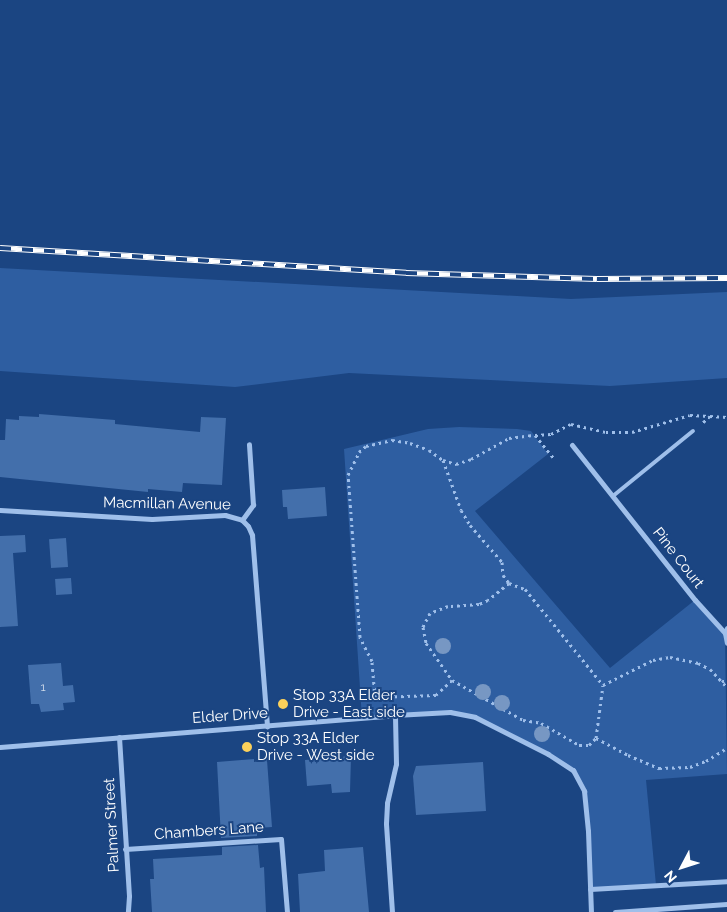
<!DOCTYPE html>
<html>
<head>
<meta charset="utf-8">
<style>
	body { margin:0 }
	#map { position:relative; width:727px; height:912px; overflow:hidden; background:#1b4582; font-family:Raleway,sans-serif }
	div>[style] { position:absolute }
	.green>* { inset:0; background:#2e5ea1 }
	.building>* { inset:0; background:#436fab; transform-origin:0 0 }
	.path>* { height:3px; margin-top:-1.5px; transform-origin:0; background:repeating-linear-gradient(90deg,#9fbfea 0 2.5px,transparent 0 6.5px) }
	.lane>* { height:4px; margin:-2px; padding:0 2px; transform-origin:2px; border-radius:2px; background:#9fbfea }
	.street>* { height:5px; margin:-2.5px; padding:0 2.5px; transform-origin:2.5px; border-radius:2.5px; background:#9fbfea }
	.rail>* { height:5.5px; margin-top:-2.75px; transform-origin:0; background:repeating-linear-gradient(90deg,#1b4582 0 11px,#fff 0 22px); box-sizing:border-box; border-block:1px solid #fff }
	.trees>* { width:16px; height:16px; margin:-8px; border-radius:50%; background:#7797c3 }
	.dots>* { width:14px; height:14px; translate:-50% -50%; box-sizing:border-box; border:2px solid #1b4582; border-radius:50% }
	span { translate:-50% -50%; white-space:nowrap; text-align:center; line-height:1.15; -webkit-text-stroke:4px #1b4582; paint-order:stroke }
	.number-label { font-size:12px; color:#d0dbea }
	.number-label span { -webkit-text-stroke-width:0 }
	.street-label { font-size:15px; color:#fff }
	.poi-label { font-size:15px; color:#fff }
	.left { translate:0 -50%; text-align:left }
	.north { position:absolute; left:657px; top:842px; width:50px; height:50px; -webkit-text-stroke:4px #1b4582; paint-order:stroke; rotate:230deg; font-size:14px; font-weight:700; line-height:20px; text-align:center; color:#fff }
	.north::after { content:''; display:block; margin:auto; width:18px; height:22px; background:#fff; clip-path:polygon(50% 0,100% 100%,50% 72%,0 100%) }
</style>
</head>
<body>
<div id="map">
	<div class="green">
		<i style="clip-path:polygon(0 268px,571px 299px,727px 292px,727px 378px,610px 386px,349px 373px,235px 387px,0 371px)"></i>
		<i style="clip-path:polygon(459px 427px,517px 429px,531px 431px,548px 454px,475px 511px,610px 668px,695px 600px,725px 633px,727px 774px,646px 780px,656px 885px,590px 889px,584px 791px,573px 770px,475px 717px,450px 712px,362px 718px,344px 449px,428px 429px)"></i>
	</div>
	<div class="building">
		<i style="clip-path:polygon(39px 414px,115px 420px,115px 424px,200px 432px,201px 417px,226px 418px,222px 485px,183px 483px,182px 492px,148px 489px,148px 492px,0 477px,0 440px,5px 440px,6px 419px,19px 420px,19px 416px,39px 417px)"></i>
		<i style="clip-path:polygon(325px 487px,327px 516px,288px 519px,287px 507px,283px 507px,282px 490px)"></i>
		<i style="clip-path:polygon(25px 535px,26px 552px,13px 553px,18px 626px,0 627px,0 536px)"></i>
		<i style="left:66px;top:538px;width:29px;height:17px;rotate:86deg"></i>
		<i style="left:71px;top:578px;width:16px;height:16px;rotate:86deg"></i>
		<i style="clip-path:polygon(61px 663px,63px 686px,73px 685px,75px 702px,63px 703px,64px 710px,41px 712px,39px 704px,31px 704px,28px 665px)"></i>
		<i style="clip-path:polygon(351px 756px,350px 792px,332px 793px,331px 784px,307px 786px,305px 760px)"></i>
		<i style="clip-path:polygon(254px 759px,254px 762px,267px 760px,272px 827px,257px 828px,257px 836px,221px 838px,217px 762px)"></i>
		<i style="clip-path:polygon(483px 762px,486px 811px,416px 815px,413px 776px,416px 766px)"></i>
		<i style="clip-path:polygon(258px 845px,260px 868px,264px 867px,266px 912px,152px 912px,150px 879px,154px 879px,153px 859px,222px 855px,222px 847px)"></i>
		<i style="clip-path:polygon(363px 847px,369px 912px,300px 912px,298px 874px,325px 871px,324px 850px)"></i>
	</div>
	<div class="path">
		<i style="left:710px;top:416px;width:17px;rotate:3deg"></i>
		<i style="left:535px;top:435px;width:16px;rotate:-4deg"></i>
		<i style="left:551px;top:434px;width:22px;rotate:-27deg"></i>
		<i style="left:571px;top:424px;width:36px;rotate:13deg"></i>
		<i style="left:606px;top:432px;width:26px"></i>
		<i style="left:632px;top:432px;width:60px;rotate:-16.3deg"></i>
		<i style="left:690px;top:415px;width:20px;rotate:3deg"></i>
		<i style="left:710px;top:416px;width:12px;rotate:138deg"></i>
		<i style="left:443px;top:460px;width:14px;rotate:17deg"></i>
		<i style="left:456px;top:464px;width:16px;rotate:-18deg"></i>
		<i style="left:471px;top:459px;width:43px;rotate:-28.9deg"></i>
		<i style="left:509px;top:438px;width:26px;rotate:-7deg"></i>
		<i style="left:535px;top:435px;width:32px;rotate:51deg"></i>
		<i style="left:509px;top:583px;width:27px;rotate:141deg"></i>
		<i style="left:488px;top:600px;width:10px;rotate:156deg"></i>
		<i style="left:479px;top:604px;width:31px;rotate:176deg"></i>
		<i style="left:448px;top:606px;width:19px;rotate:159deg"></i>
		<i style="left:430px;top:613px;width:16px;rotate:117deg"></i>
		<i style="left:423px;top:627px;width:16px;rotate:79deg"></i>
		<i style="left:426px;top:643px;width:45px;rotate:54.9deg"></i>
		<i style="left:452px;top:680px;width:81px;rotate:29.4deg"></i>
		<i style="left:523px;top:720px;width:18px;rotate:9deg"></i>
		<i style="left:541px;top:723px;width:44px;rotate:30.1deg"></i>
		<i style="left:579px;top:745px;width:10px"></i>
		<i style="left:589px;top:745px;width:10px;rotate:-45deg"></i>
		<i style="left:596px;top:738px;width:53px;rotate:-82.5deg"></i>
		<i style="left:452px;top:680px;width:22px;rotate:137deg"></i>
		<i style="left:436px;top:695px;width:61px;rotate:178.1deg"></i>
		<i style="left:375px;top:697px;width:36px;rotate:-95deg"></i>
		<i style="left:372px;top:661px;width:27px;rotate:-117deg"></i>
		<i style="left:360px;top:637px;width:162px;rotate:-94.2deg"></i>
		<i style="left:348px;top:475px;width:25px;rotate:-64deg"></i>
		<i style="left:359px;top:452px;width:9px;rotate:-41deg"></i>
		<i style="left:366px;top:446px;width:27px;rotate:-13deg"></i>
		<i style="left:392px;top:440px;width:18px;rotate:9deg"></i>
		<i style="left:410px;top:443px;width:20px;rotate:20deg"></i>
		<i style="left:429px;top:450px;width:17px;rotate:36deg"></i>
		<i style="left:443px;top:460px;width:53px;rotate:70.2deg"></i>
		<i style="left:461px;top:510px;width:17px;rotate:59deg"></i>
		<i style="left:470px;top:525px;width:49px;rotate:49.1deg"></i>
		<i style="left:502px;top:562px;width:13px;rotate:86deg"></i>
		<i style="left:503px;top:575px;width:10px;rotate:53deg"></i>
		<i style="left:509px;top:583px;width:17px;rotate:21deg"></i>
		<i style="left:525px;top:589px;width:124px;rotate:50.9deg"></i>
		<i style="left:603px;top:685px;width:56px;rotate:-26.6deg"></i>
		<i style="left:653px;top:660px;width:17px;rotate:-10deg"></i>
		<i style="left:670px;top:657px;width:29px;rotate:12deg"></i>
		<i style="left:698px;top:663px;width:13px;rotate:27deg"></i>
		<i style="left:710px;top:669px;width:25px;rotate:47deg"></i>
		<i style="left:722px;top:682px;width:6px;rotate:-39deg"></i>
		<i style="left:596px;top:738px;width:36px;rotate:28deg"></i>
		<i style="left:628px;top:755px;width:34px;rotate:23deg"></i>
		<i style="left:659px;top:768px;width:31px;rotate:-2deg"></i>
		<i style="left:690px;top:767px;width:17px;rotate:-21deg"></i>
		<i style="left:706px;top:761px;width:25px;rotate:-32deg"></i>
	</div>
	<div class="lane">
		<i style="left:613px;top:496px;width:103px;rotate:-39.1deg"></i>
	</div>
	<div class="street">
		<i style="left:572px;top:445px;width:198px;rotate:51.6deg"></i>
		<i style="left:695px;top:600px;width:45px;rotate:47.7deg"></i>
		<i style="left:0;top:510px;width:152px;rotate:3.4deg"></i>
		<i style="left:152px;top:519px;width:73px;rotate:-3.1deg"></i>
		<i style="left:225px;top:515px;width:18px;rotate:16deg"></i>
		<i style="left:242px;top:520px;width:8px;rotate:45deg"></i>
		<i style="left:248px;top:526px;width:10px;rotate:66deg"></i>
		<i style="left:252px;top:535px;width:192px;rotate:85.5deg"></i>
		<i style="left:242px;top:520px;width:19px;rotate:-54deg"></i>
		<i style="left:253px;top:505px;width:61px;rotate:-93.8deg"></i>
		<i style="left:727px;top:628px;width:5px;rotate:112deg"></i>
		<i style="left:725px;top:633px;width:10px;rotate:79deg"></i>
		<i style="left:119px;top:737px;width:159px;rotate:86.4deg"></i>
		<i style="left:129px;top:896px;width:16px;rotate:94deg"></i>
		<i style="left:0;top:747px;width:396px;rotate:-4.6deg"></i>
		<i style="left:395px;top:715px;width:55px;rotate:-3.1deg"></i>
		<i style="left:450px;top:712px;width:25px;rotate:11deg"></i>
		<i style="left:475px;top:717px;width:82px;rotate:26.9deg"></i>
		<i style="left:548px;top:754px;width:30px;rotate:33deg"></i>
		<i style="left:573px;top:770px;width:24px;rotate:62deg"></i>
		<i style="left:584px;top:791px;width:40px;rotate:84.3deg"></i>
		<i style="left:588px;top:831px;width:81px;rotate:87.9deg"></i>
		<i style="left:125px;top:849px;width:156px;rotate:-3.7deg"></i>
		<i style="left:281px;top:839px;width:73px;rotate:85.3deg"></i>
		<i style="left:590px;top:889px;width:137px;rotate:-3.3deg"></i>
		<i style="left:392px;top:912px;width:89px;rotate:-93.9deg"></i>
		<i style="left:386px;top:823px;width:20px;rotate:-87deg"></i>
		<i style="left:387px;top:803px;width:40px;rotate:-77deg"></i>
		<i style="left:396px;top:764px;width:49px;rotate:-91.2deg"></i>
		<i style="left:615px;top:912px;width:112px;rotate:-4.1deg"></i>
	</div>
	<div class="rail">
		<i style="left:0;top:248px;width:407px;rotate:3.5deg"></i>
		<i style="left:406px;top:273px;width:191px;rotate:1.8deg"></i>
		<i style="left:597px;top:279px;width:130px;rotate:-0.4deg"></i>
	</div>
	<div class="trees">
		<i style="left:443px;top:646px"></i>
		<i style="left:483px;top:692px"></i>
		<i style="left:502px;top:703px"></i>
		<i style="left:542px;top:734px"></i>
	</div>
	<div class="dots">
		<i style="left:283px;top:704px;background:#fcd15b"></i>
		<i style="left:247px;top:747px;background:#fcd15b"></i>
	</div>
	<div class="number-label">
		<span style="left:43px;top:688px">1</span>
	</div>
	<div class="street-label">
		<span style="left:167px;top:504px;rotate:1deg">Macmillan Avenue</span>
		<span style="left:678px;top:558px;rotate:52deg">Pine Court</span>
		<span style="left:230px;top:716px;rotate:-4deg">Elder Drive</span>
		<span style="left:112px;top:825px;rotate:-93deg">Palmer Street</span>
		<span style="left:209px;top:831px;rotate:-4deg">Chambers Lane</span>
	</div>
	<div class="poi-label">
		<span class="left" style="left:293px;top:704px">Stop 33A Elder<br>Drive - East side</span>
		<span class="left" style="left:257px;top:747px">Stop 33A Elder<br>Drive - West side</span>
	</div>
	<div class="north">N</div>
</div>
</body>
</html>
